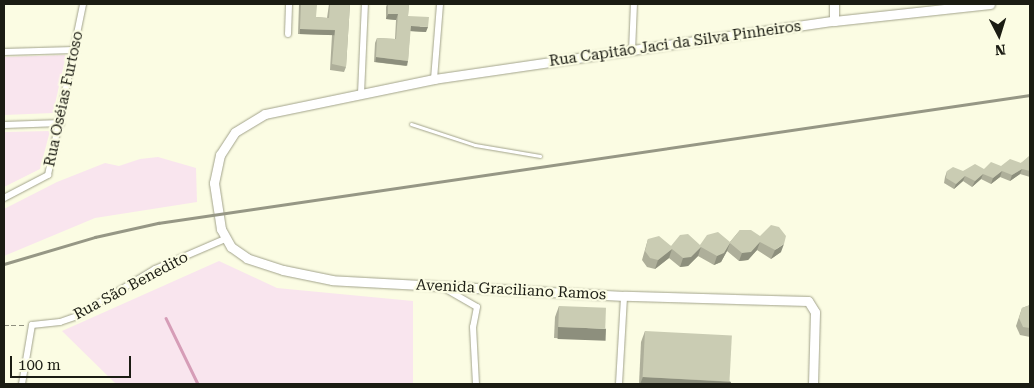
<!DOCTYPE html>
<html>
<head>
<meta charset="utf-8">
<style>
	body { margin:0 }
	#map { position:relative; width:1034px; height:388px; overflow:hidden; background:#fbfce3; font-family:"Roboto Serif",serif }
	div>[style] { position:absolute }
	.green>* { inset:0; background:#f9e5ee }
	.stream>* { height:2.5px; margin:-1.25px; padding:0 1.25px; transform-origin:1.25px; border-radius:1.25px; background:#d69db7 }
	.path>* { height:1px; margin-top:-0.5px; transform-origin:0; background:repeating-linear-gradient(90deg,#8e8f7e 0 5px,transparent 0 7.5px) }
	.roads { filter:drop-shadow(0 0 1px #a2a38b) drop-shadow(0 0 1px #a2a38b) }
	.lane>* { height:3px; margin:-1.5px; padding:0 1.5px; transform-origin:1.5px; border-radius:1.5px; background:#fff }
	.street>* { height:6px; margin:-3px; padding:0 3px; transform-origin:3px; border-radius:3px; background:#fff }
	.secondary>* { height:9px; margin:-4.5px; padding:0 4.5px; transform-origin:4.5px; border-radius:4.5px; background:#fff }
	.rail>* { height:2.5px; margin:-1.25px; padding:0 1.25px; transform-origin:1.25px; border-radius:1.25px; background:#969785 }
	.wall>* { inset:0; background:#aeaf9a }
	.shaded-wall>* { inset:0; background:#8d8f7d; transform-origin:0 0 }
	.building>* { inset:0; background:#caccb3; transform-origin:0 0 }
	span { translate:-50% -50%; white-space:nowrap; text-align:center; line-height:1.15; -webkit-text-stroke:4.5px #fbfce3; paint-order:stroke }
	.street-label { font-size:15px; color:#1b1c13 }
	.frame { position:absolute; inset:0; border:5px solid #1b1c13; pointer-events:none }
	.north { position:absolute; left:974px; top:10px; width:50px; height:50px; -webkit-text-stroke:4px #fbfce3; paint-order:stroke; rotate:175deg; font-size:14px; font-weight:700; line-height:20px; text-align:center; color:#1b1c13 }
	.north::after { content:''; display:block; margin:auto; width:18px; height:22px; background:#1b1c13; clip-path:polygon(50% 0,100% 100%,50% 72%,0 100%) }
	.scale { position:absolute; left:10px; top:356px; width:121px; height:22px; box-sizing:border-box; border:2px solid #1b1c13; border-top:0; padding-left:6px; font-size:15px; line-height:18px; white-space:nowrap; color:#1b1c13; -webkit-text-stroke:4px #fbfce3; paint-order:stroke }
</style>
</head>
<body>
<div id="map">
	<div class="green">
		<i style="clip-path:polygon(66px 55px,53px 113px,4px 115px,4px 57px)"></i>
		<i style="clip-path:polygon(50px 131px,40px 169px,4px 187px,4px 132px)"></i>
		<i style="clip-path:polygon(158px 157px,196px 168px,197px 202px,95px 218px,4px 256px,4px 209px,57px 182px,105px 163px,119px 166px,140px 159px)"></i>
		<i style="clip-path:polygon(219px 261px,277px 288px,413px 301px,413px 384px,116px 384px,62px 331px)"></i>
	</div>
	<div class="stream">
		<i style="left:166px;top:318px;width:73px;rotate:64.1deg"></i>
	</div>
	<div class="path">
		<i style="left:4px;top:325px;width:21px"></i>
	</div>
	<div class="roads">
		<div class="lane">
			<i style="left:411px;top:124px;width:67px;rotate:18.2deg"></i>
			<i style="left:475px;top:145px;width:66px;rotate:9.6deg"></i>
		</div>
		<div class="street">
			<i style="left:288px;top:34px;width:30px;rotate:-88deg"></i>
			<i style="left:632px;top:51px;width:47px;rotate:-87.6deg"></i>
			<i style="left:4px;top:52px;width:70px;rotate:-1.6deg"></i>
			<i style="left:434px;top:79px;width:75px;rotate:-85.4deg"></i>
			<i style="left:361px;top:94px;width:90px;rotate:-87.5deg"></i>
			<i style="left:4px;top:125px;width:57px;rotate:-2deg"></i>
			<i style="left:4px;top:198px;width:50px;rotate:-27.6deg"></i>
			<i style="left:48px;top:175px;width:175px;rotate:-78.4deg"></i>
			<i style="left:442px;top:287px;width:40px;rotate:29.7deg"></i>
			<i style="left:477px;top:307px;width:20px;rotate:101deg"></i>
			<i style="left:473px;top:327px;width:57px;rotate:87deg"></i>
			<i style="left:22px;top:384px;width:60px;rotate:-80.4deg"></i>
			<i style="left:32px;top:325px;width:28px;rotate:-6deg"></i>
			<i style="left:60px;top:322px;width:18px;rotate:-19deg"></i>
			<i style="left:77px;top:316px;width:91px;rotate:-31.1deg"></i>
			<i style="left:155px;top:269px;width:76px;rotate:-23.2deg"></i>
			<i style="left:619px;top:384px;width:88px;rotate:-86.7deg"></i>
		</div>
		<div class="secondary">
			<i style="left:834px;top:4px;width:17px;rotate:90deg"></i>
			<i style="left:813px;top:384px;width:72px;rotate:-88.4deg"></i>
			<i style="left:815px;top:312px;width:13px;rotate:-122deg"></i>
			<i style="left:808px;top:301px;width:184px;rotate:-178.4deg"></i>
			<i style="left:624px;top:296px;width:292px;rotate:-176.9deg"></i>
			<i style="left:332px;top:280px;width:50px;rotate:-168.5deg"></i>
			<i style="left:283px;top:270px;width:38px;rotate:-162deg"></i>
			<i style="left:247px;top:258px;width:19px;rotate:-145deg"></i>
			<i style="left:231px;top:247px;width:21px;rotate:-119deg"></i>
			<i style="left:221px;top:229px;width:47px;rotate:-98.7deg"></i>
			<i style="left:214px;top:183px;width:29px;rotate:-78deg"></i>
			<i style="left:220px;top:155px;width:27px;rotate:-57deg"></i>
			<i style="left:235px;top:132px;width:35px;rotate:-31deg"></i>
			<i style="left:265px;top:114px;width:173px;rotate:-11.7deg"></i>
			<i style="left:434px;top:79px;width:404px;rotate:-8.3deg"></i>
			<i style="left:834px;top:21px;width:157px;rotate:-6.2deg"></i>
		</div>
	</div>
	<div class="rail">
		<i style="left:4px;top:264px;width:95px;rotate:-16.5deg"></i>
		<i style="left:95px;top:237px;width:65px;rotate:-12.5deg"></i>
		<i style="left:158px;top:223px;width:881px;rotate:-8.35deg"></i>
	</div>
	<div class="wall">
		<i style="clip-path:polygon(299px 4px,309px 4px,316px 17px,327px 18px,329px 4px,350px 4px,346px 67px,344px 72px,330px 70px,332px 35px,298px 34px)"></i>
		<i style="clip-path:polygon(387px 4px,409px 4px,408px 16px,426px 32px,410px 31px,408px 61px,406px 66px,374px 62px,375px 43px,377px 38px,395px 39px,396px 20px,386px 19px,386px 7px)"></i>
		<i style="clip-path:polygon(1030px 157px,1030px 177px,1020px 174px,1010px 181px,1000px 177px,991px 184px,981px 179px,972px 187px,963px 181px,954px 189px,944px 183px,945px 177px,947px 171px,963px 171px,984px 169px,1021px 163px)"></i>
		<i style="clip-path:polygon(740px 230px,781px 252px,771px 259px,757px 250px,748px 260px,739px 261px,727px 251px,721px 262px,714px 265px,698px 256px,688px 266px,680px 267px,669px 258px,655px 269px,647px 267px,642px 260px,648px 239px,671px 246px,700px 245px,730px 242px)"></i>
		<i style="clip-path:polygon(1030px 305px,1030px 337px,1020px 335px,1016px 326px,1022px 308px)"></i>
		<i style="clip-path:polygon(559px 306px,602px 340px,554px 338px,555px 317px)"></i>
		<i style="clip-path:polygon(645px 331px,731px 382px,730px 384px,639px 384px,641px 342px)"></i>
	</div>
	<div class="shaded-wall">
		<i style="clip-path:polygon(388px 14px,398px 14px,396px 20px,386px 19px)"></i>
		<i style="clip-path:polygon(411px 26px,428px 27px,426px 32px,409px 31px)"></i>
		<i style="left:300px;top:29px;width:35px;height:5px;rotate:2deg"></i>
		<i style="left:376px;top:57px;width:32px;height:5px;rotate:7deg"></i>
		<i style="clip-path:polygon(1022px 169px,1020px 174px,1010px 181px,1012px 175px)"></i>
		<i style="clip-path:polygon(1002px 171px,1000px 177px,991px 184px,993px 178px)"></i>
		<i style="clip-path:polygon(983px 174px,981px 179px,972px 187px,975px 181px)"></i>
		<i style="clip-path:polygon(965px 176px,963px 181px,954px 189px,956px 184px)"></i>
		<i style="clip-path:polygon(760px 242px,757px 250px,748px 260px,739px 261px,742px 253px)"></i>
		<i style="clip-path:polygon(730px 243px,727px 251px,721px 262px,714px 265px,717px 256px)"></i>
		<i style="clip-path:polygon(784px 244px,781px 252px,771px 259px,775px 250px)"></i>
		<i style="clip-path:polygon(701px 247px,698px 256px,688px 266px,680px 267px,683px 258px)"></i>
		<i style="clip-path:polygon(672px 249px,669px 258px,655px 269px,658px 260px)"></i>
		<i style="left:558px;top:327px;width:48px;height:12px;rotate:2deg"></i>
		<i style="clip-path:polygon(643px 377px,731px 382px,730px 384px,640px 384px)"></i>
	</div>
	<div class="building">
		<i style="clip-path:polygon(301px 4px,317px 5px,316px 17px,329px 18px,330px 4px,350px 4px,346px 67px,332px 64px,335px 30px,300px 29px)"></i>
		<i style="clip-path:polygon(388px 4px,409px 4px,408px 16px,429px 17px,428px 27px,411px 26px,408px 61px,376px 57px,377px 38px,396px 39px,398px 14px,388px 14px)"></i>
		<i style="clip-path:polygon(1029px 156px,1030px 157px,1030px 171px,1022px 169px,1012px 175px,1002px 171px,993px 178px,983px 174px,975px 181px,965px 176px,956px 184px,946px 178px,947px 171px,953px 167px,963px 171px,975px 164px,984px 169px,991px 162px,1001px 166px,1010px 159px,1021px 163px)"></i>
		<i style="clip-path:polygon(771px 225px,779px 227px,786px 236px,784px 244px,775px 250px,760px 242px,751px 252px,742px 253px,730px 243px,724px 253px,717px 256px,701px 247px,691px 257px,683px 258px,672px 249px,658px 260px,650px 258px,645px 251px,648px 239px,659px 236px,671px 246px,680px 235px,688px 234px,700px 245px,707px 235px,718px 232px,730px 242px,740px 230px,751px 230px,760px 236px)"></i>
		<i style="clip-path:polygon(1030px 305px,1030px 328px,1023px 327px,1019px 318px,1022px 308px)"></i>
		<i style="left:559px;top:306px;width:47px;height:21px;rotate:2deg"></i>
		<i style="left:645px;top:331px;width:87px;height:46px;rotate:3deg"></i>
	</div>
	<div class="street-label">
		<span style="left:675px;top:44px;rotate:-8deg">Rua Capitão Jaci da Silva Pinheiros</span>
		<span style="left:64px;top:99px;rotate:-78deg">Rua Oséias Furtoso</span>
		<span style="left:131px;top:286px;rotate:-28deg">Rua São Benedito</span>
		<span style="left:511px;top:290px;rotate:3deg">Avenida Graciliano Ramos</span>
	</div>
	<div class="frame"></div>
	<div class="north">N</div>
	<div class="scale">100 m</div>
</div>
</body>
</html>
